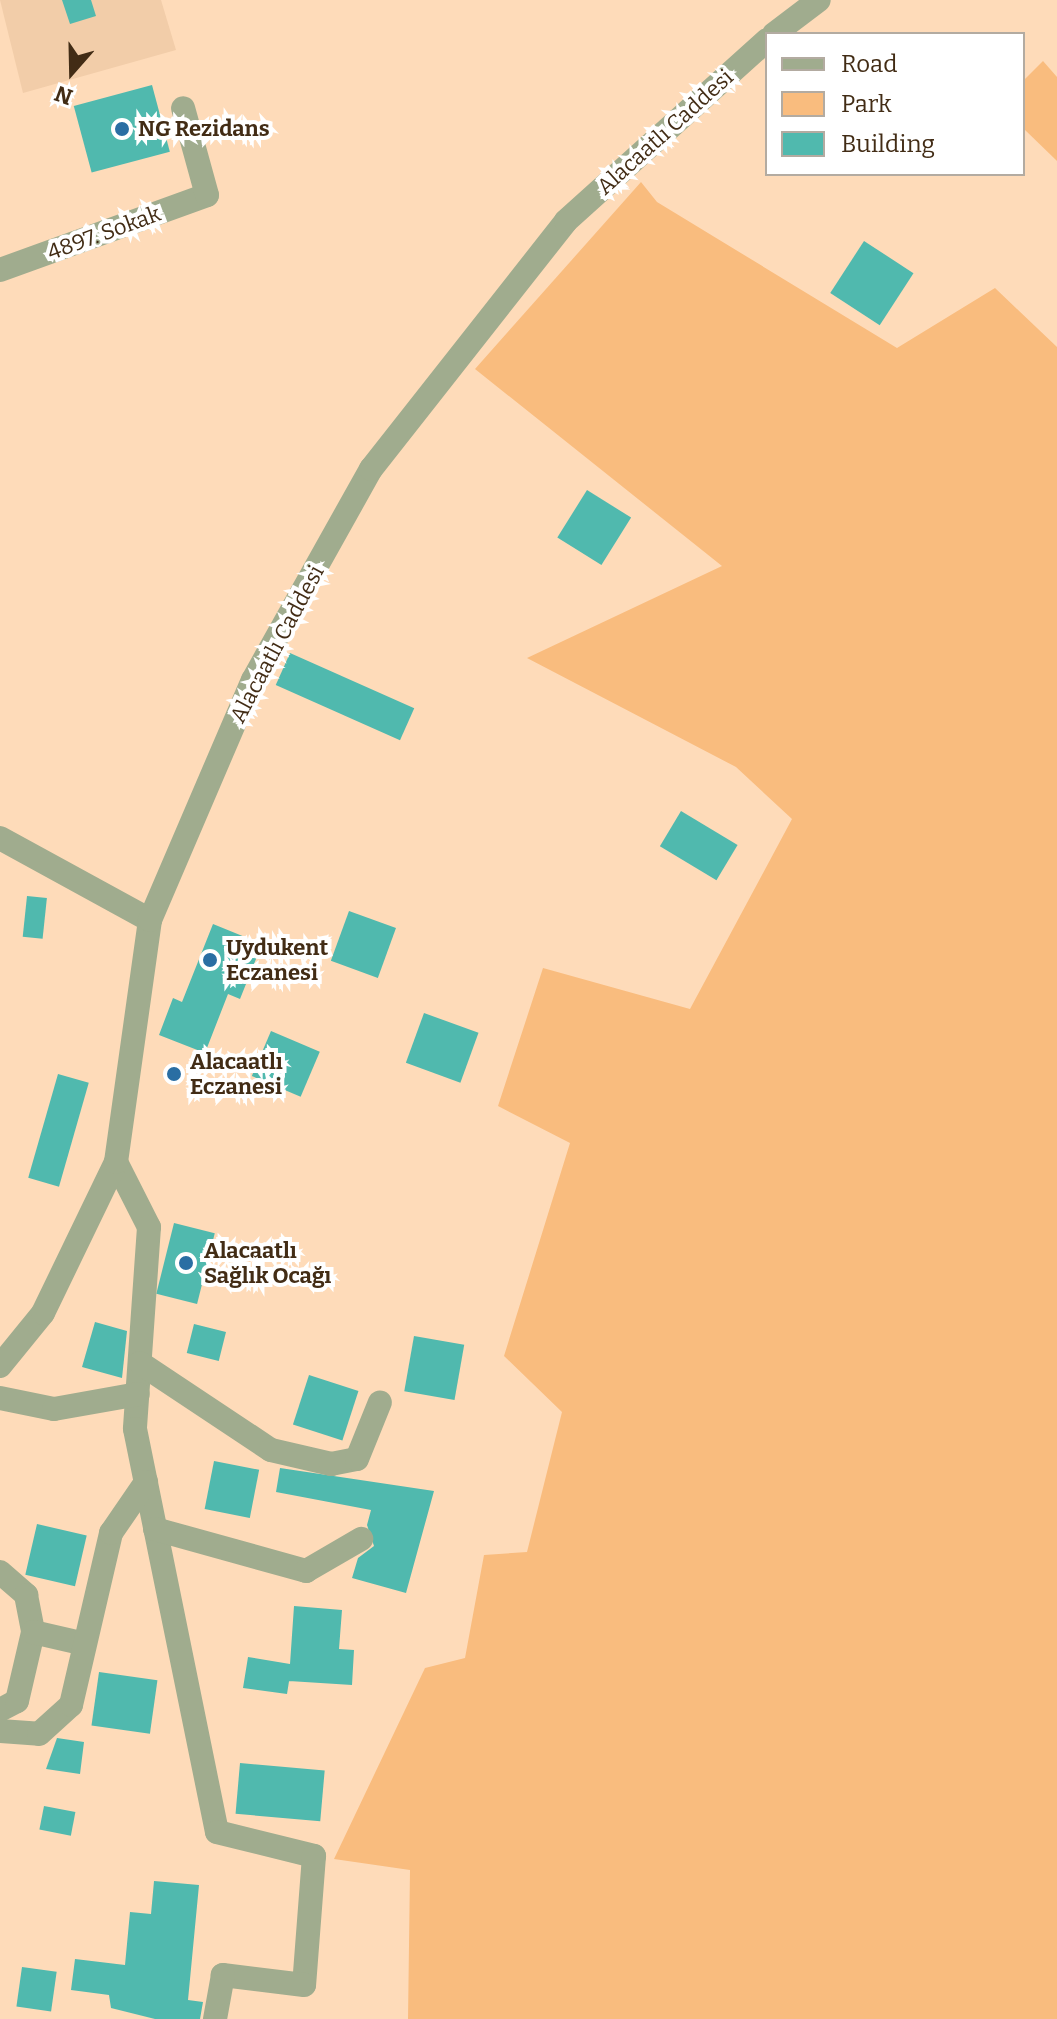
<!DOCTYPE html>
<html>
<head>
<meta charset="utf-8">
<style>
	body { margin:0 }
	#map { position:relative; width:1057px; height:2019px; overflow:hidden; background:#fedbb9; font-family:Bitter,serif }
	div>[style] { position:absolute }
	.built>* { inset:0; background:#f2cda9 }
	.green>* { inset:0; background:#f9bc7e }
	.building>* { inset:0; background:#50b9ae; transform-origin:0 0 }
	.minor>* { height:24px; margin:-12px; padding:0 12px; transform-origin:12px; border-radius:12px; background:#a0ac8e }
	.tertiary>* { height:24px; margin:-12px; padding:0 12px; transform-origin:12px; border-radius:12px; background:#a0ac8e }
	.dots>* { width:22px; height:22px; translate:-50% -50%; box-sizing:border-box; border:4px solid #fff; border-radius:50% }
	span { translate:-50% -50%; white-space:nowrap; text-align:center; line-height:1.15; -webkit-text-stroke:8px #fff; paint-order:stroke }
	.poi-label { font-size:22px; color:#422c15; font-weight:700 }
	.left { translate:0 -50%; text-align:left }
	.street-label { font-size:22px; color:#422c15 }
	.legend { position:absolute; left:765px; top:32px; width:260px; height:144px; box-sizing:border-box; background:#fff; border:2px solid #b3aba1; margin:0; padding:10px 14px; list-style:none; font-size:24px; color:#422c15 }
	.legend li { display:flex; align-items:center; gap:16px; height:40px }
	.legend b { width:40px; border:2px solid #b3aba1 }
	.north { position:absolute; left:32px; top:32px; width:80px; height:80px; -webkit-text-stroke:6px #fff; paint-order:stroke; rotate:200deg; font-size:22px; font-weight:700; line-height:32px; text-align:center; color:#422c15 }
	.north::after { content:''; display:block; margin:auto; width:28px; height:36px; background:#422c15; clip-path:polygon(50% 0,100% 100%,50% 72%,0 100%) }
</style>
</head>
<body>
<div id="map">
	<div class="built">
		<i style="clip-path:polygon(0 0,161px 0,176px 50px,23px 93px)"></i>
	</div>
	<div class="green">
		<i style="clip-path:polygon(1043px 61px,1057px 77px,1057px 161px,1023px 128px,1023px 81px)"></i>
		<i style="clip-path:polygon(641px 182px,657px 202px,897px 348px,995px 288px,1057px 347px,1057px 2019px,408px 2019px,410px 1870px,334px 1859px,425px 1668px,465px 1658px,484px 1555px,527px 1552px,562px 1412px,504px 1356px,570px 1143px,498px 1106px,543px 968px,690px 1009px,792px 819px,736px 767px,527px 658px,722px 566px,475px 369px)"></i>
	</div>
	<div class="building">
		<i style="clip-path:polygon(62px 0,91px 0,96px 16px,70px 24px)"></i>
		<i style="left:152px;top:85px;width:69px;height:81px;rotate:75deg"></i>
		<i style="left:864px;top:241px;width:59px;height:62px;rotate:33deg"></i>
		<i style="left:587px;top:490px;width:52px;height:56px;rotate:32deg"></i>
		<i style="left:290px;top:653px;width:136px;height:35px;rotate:24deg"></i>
		<i style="left:681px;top:811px;width:66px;height:41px;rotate:31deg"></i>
		<i style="left:27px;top:896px;width:20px;height:41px;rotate:6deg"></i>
		<i style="left:349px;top:911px;width:50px;height:53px;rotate:20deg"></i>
		<i style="clip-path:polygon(213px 924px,262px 944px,240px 999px,228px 994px,205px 1053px,159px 1035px,173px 998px,182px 1002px)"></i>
		<i style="left:424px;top:1013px;width:58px;height:53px;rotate:20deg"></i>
		<i style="left:271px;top:1031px;width:53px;height:49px;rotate:23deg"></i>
		<i style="left:58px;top:1074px;width:32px;height:108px;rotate:16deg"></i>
		<i style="left:174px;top:1223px;width:42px;height:73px;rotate:14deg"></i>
		<i style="clip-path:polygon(95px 1322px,127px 1331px,122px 1378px,82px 1367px)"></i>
		<i style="left:194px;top:1324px;width:33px;height:30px;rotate:14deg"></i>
		<i style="left:414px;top:1336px;width:51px;height:56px;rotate:10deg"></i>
		<i style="left:309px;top:1375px;width:52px;height:52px;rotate:18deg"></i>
		<i style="left:214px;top:1461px;width:46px;height:49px;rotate:11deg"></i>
		<i style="clip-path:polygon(280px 1468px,434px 1491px,406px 1593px,352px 1578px,358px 1558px,374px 1546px,367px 1525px,371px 1510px,276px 1492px)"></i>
		<i style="left:37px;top:1524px;width:51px;height:52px;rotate:13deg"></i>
		<i style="clip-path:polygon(294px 1606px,342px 1610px,339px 1649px,354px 1650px,352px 1685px,289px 1681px,290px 1675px,287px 1694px,243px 1688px,248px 1657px,290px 1664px)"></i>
		<i style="left:99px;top:1672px;width:59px;height:54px;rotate:8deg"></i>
		<i style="clip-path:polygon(57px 1738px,84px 1742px,80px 1774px,46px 1769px)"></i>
		<i style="left:240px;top:1763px;width:85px;height:51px;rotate:5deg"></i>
		<i style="left:44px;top:1806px;width:32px;height:24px;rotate:11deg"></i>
		<i style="clip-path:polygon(154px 1881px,199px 1885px,188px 2000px,203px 2002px,200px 2019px,155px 2019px,111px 2008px,109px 1995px,71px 1990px,75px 1959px,125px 1965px,130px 1912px,151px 1914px)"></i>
		<i style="left:22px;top:1967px;width:35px;height:40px;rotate:8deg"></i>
	</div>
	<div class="minor">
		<i style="left:0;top:270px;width:220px;rotate:-19.9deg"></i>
		<i style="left:207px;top:195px;width:90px;rotate:-105.4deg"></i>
		<i style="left:0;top:838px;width:171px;rotate:28.7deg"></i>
		<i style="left:116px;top:1162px;width:73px;rotate:63.1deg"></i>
		<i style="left:149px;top:1227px;width:202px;rotate:94deg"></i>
		<i style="left:135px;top:1429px;width:411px;rotate:78.5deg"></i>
		<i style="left:217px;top:1832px;width:100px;rotate:13.9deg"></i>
		<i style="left:314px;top:1856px;width:129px;rotate:94.4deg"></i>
		<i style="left:304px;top:1985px;width:82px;rotate:-173deg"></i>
		<i style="left:223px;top:1975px;width:45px;rotate:100.3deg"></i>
		<i style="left:140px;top:1363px;width:157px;rotate:33.6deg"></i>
		<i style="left:271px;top:1450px;width:62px;rotate:13.1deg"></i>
		<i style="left:331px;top:1464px;width:26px;rotate:-11deg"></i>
		<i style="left:357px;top:1459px;width:61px;rotate:-68deg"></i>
		<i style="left:0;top:1398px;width:55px;rotate:11.5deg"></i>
		<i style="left:54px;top:1409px;width:85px;rotate:-10.1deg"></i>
		<i style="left:155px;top:1529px;width:157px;rotate:15.5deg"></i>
		<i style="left:306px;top:1571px;width:64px;rotate:-30.2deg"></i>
		<i style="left:0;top:1572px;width:35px;rotate:41deg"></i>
		<i style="left:26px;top:1595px;width:38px;rotate:79deg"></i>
		<i style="left:0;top:1710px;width:19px;rotate:-28deg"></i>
		<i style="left:17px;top:1701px;width:71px;rotate:-76.9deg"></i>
		<i style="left:33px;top:1632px;width:49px;rotate:12.9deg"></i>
		<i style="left:0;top:1731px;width:39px;rotate:4deg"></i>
		<i style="left:39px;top:1734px;width:43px;rotate:-42.2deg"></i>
		<i style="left:71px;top:1705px;width:177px;rotate:-76.9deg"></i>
		<i style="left:111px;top:1533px;width:62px;rotate:-55.5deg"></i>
	</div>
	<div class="tertiary">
		<i style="left:774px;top:34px;width:56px;rotate:-37.1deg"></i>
		<i style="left:0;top:1366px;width:68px;rotate:-50.9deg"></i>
		<i style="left:43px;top:1313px;width:168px;rotate:-64.2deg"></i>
		<i style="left:116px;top:1162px;width:244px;rotate:-82deg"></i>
		<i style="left:150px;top:920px;width:261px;rotate:-66.8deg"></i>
		<i style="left:253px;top:680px;width:242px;rotate:-60.8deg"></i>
		<i style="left:371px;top:469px;width:315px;rotate:-51.8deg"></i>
		<i style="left:566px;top:221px;width:270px;rotate:-42deg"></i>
	</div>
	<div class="dots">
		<i style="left:122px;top:129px;background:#2a6ea3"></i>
		<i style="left:210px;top:960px;background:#2a6ea3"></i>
		<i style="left:174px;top:1074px;background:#2a6ea3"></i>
		<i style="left:186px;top:1263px;background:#2a6ea3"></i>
	</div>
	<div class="poi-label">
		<span class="left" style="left:138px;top:129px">NG Rezidans</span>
		<span class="left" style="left:226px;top:960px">Uydukent<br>Eczanesi</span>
		<span class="left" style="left:190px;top:1074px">Alacaatlı<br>Eczanesi</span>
		<span class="left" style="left:204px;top:1263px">Alacaatlı<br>Sağlık Ocağı</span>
	</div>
	<div class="street-label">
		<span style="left:665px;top:132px;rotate:-42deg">Alacaatlı Caddesi</span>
		<span style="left:104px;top:233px;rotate:-20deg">4897. Sokak</span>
		<span style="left:277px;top:644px;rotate:-62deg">Alacaatlı Caddesi</span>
	</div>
	<ul class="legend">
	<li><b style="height:10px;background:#a0ac8e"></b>Road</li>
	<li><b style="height:22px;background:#f9bc7e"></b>Park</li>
	<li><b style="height:22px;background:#50b9ae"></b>Building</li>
	</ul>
	<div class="north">N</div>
</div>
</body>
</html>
